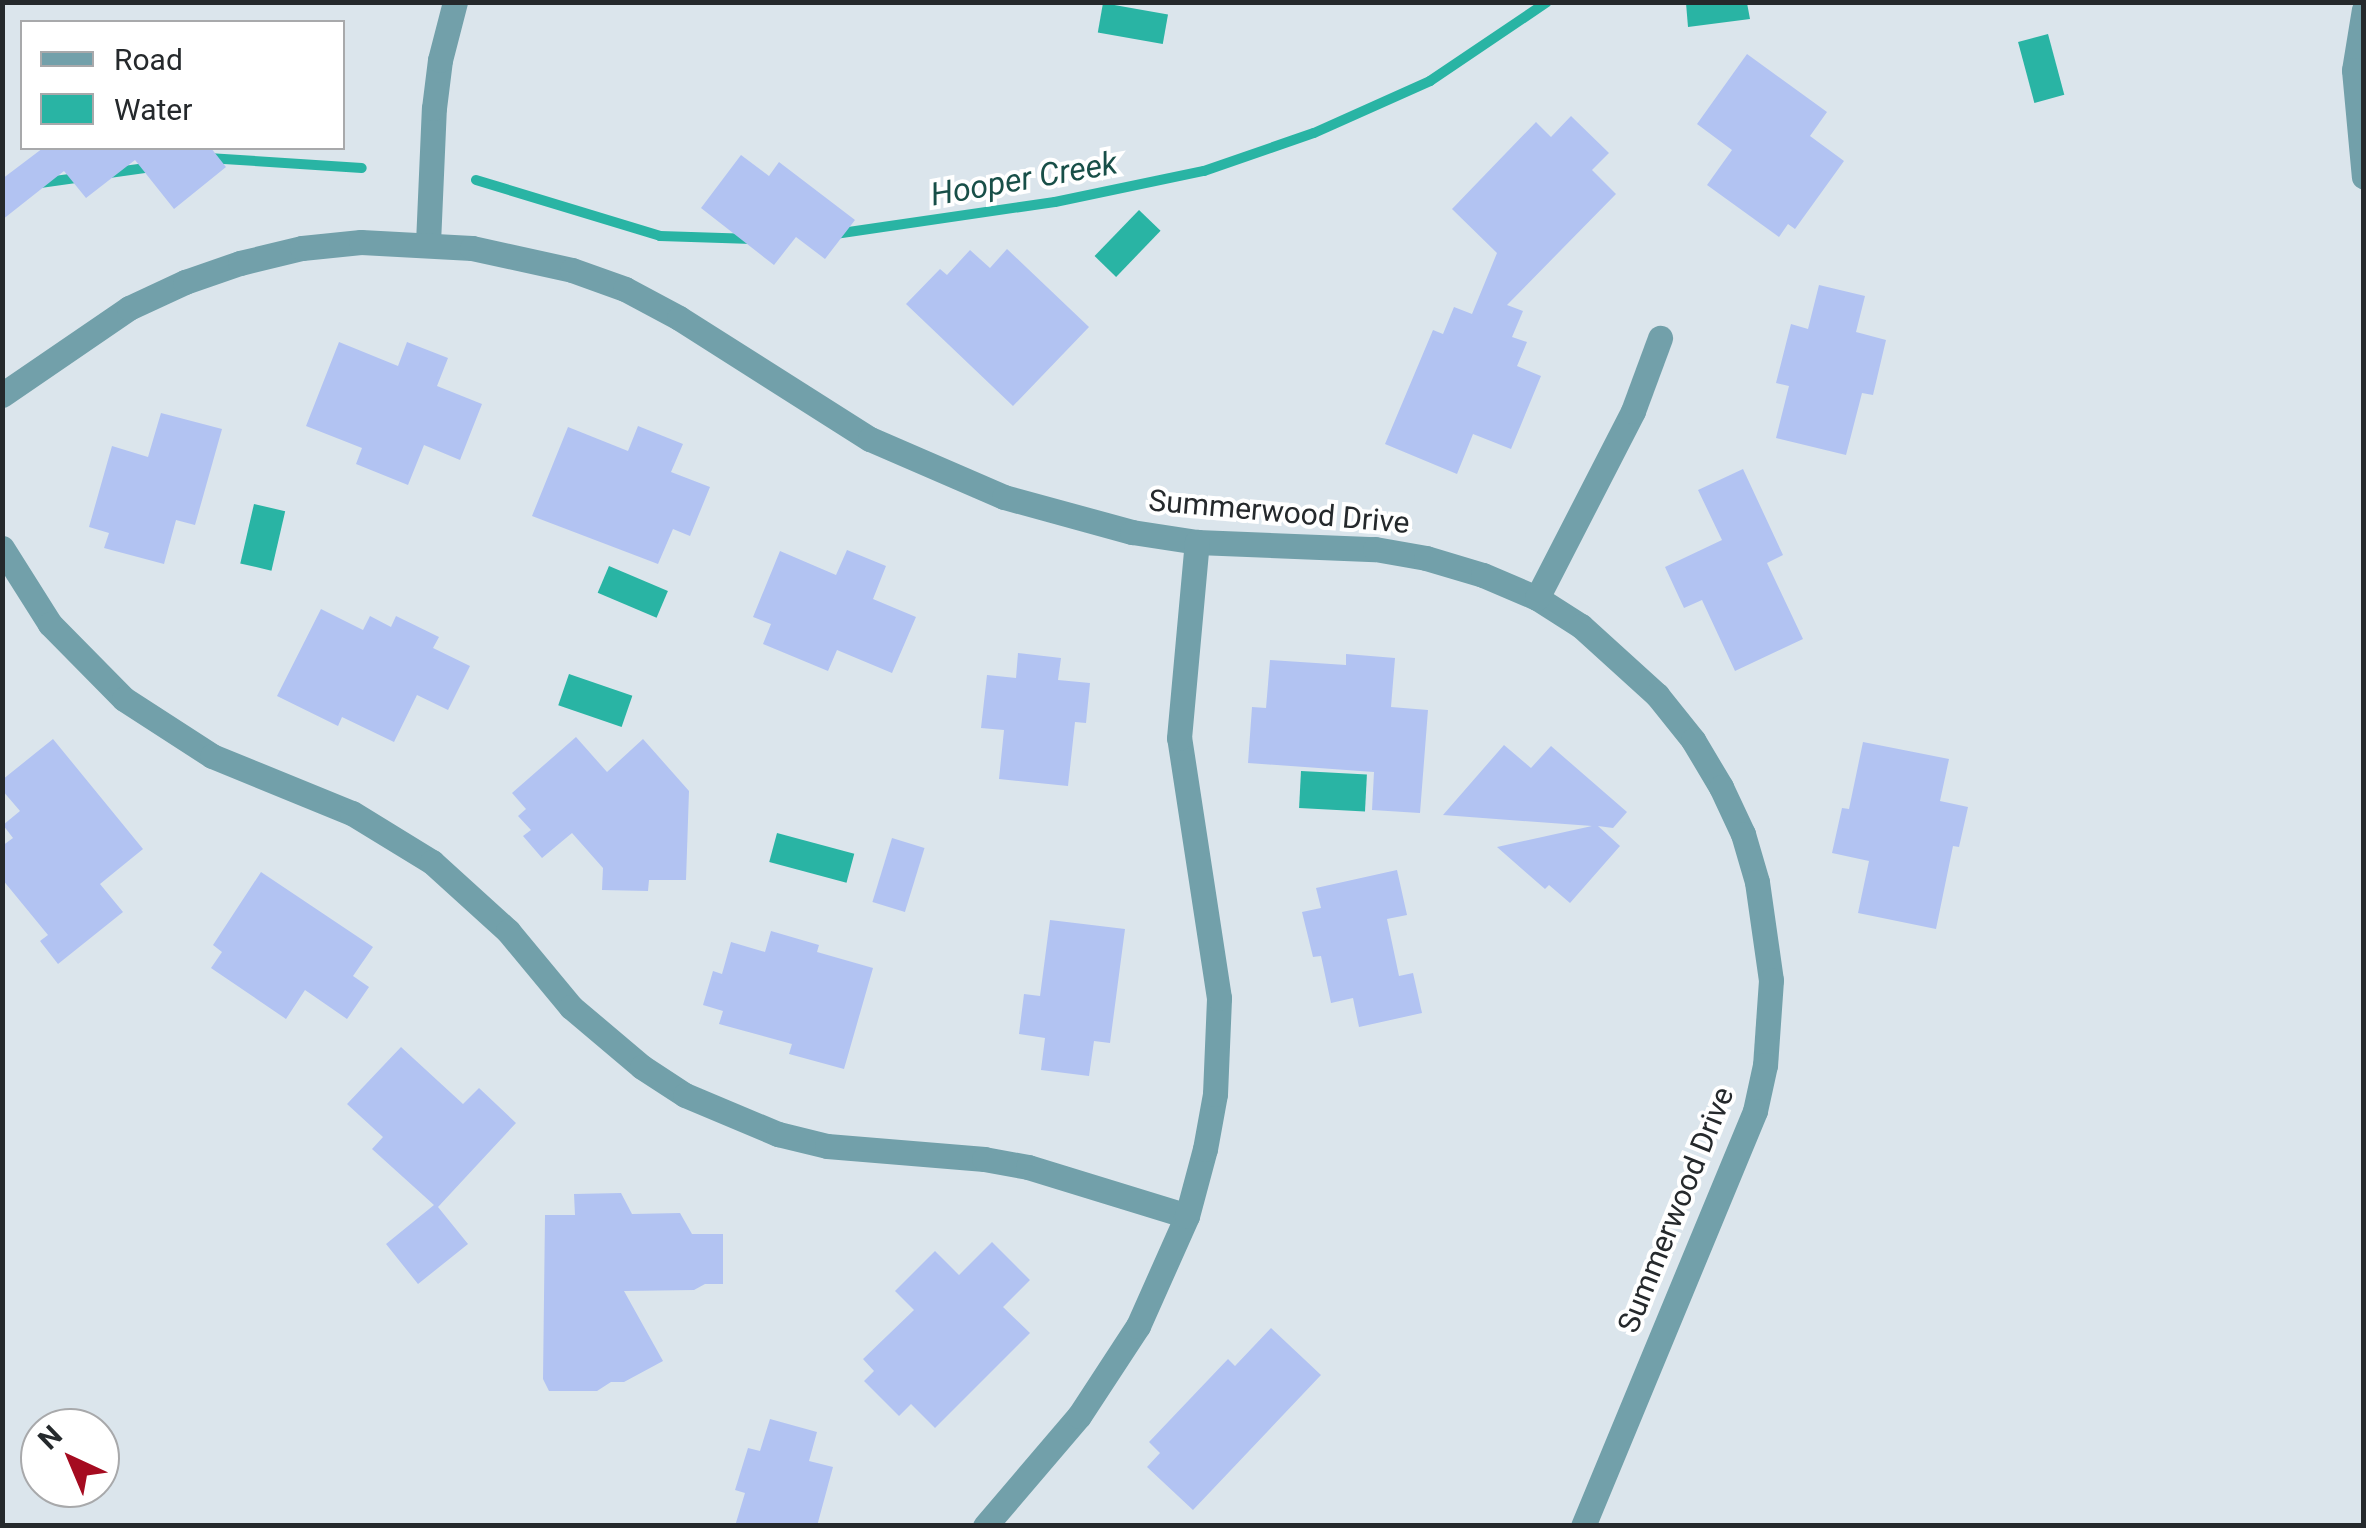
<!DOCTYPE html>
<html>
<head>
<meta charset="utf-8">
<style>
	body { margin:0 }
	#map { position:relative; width:2366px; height:1528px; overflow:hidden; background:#dbe5ec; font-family:Roboto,sans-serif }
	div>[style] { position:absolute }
	.water>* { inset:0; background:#29b4a4; transform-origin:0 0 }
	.stream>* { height:10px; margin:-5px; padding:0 5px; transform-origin:5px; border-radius:5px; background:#29b4a4 }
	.building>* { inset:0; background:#b2c3f2; transform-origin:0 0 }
	.street>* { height:25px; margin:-12.5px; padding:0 12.5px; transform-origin:12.5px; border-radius:12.5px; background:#72a0aa }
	span { translate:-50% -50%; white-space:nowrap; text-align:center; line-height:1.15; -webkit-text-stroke:8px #fff; paint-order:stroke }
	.street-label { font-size:30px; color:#25292c }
	.water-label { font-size:32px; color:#184f48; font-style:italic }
	.frame { position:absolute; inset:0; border:5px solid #25292c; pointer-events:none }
	.legend { position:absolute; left:20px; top:20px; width:325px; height:130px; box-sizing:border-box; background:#fff; border:2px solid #a8a9ab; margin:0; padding:12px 18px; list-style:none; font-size:30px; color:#25292c }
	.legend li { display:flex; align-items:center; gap:20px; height:50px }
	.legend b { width:50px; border:2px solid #a8a9ab }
	.north { position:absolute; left:20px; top:1408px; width:100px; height:100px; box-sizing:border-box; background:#fff; border:2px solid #a8a9ab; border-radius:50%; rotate:316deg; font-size:28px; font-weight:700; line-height:40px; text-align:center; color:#25292c }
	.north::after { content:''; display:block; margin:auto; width:35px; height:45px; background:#a50b20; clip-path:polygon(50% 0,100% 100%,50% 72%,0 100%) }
</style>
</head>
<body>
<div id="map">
	<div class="water">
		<i style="left:1103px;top:3px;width:66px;height:30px;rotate:10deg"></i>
		<i style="clip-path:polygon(1686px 3px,1747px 3px,1750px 19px,1688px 27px)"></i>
		<i style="left:2048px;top:34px;width:63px;height:31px;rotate:75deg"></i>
		<i style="left:1139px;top:210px;width:30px;height:64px;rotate:44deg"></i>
		<i style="left:254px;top:504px;width:32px;height:61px;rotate:13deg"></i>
		<i style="left:609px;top:566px;width:64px;height:29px;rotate:23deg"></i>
		<i style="left:569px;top:674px;width:67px;height:33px;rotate:19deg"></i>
		<i style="left:1301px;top:771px;width:66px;height:37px;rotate:3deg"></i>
		<i style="left:777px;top:833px;width:80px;height:30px;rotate:15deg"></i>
	</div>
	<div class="stream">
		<i style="left:208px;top:158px;width:154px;rotate:3.7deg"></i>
		<i style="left:109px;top:173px;width:43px;rotate:-7.9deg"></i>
		<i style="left:476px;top:180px;width:192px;rotate:16.9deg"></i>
		<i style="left:660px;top:236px;width:93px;rotate:1.8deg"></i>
		<i style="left:40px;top:183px;width:43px;rotate:-7.9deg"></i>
		<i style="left:835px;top:234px;width:222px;rotate:-8.3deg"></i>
		<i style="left:1055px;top:202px;width:152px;rotate:-11.8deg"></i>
		<i style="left:1204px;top:171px;width:116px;rotate:-19.1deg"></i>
		<i style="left:1314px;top:133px;width:127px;rotate:-24.1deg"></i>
		<i style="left:1430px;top:81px;width:141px;rotate:-34deg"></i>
	</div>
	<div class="building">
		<i style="clip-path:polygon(1747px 54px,1827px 112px,1810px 136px,1844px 161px,1795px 229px,1788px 224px,1779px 237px,1707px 185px,1732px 150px,1697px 124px)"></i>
		<i style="clip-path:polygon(1571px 116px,1609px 153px,1592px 170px,1616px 194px,1507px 305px,1523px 311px,1512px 337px,1527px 342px,1517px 366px,1541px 376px,1511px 449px,1473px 434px,1457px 474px,1385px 444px,1433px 330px,1443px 334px,1454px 307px,1472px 314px,1497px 253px,1452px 209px,1536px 122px,1551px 137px)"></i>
		<i style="clip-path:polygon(43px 148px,211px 148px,226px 167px,174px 209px,135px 160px,86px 198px,64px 171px,2px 220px,2px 179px)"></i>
		<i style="clip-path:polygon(741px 155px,769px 176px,779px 162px,855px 220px,825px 259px,796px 237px,774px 265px,701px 208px)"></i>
		<i style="clip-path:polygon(1007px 249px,1089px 327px,1013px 406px,906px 304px,940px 269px,947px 275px,970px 250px,990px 268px)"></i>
		<i style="clip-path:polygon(1819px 285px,1865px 296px,1856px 332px,1886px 340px,1873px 395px,1862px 393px,1846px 455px,1776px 438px,1789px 386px,1776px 383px,1791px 324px,1808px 329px)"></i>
		<i style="clip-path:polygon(339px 342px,398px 366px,407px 342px,448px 358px,437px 386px,482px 404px,460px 460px,424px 445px,408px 485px,356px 464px,362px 448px,306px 426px)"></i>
		<i style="clip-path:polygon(161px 413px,222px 429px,195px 525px,176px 520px,164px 564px,104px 548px,109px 533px,89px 527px,112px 446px,148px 457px)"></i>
		<i style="clip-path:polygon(638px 426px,683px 444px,671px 472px,710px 487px,690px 536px,673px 529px,658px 564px,532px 516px,568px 427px,628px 451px)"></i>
		<i style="clip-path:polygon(1743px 469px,1783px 555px,1767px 563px,1803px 639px,1735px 671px,1702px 600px,1684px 608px,1665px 567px,1722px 540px,1698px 490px)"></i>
		<i style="clip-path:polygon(847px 550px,886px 566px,873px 599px,916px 617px,892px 673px,837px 650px,828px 671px,763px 644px,771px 624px,753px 617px,780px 551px,836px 575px)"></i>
		<i style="clip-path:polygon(321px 609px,363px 630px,370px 616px,391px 627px,396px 616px,439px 637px,433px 648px,470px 666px,448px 710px,417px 695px,394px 742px,342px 717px,338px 726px,277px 696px)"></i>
		<i style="clip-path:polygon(1018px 653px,1061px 658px,1058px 680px,1090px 683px,1086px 723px,1075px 722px,1068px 786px,999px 779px,1004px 730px,981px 728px,987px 675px,1016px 678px)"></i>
		<i style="clip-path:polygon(1346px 654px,1395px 658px,1391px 707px,1428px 710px,1420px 813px,1372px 810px,1374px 772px,1248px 763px,1252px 707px,1266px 708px,1270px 660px,1346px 665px)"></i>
		<i style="clip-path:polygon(576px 737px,607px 772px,643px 739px,689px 791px,686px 880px,649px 880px,648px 891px,602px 890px,603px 868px,572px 833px,542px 858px,523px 836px,531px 830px,518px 816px,526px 809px,512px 793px)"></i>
		<i style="clip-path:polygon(53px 739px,143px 849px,100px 884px,123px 912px,58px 964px,40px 941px,48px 935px,2px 879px,2px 846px,13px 838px,3px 825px,20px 811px,2px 790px,2px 780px)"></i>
		<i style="clip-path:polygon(1863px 742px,1949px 759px,1940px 801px,1968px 807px,1959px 847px,1953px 846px,1936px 929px,1858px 913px,1869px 861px,1832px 853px,1842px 808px,1849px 809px)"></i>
		<i style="clip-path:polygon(1504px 745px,1531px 768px,1551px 746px,1627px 812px,1613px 828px,1598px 826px,1620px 846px,1570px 903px,1549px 885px,1545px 889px,1497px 847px,1592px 826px,1443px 815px)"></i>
		<i style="left:892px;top:838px;width:34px;height:67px;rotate:17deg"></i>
		<i style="clip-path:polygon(1397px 870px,1407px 915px,1387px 919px,1399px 976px,1413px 973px,1422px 1013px,1359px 1027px,1353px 998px,1331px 1003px,1321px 956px,1313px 957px,1302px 912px,1321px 908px,1316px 888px)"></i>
		<i style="clip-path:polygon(261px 872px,373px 947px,353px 976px,369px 987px,347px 1019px,305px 990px,286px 1019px,211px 968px,222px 952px,213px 945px)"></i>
		<i style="clip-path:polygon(1050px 920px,1125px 929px,1110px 1043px,1094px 1041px,1089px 1076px,1041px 1070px,1045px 1038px,1019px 1034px,1024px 994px,1040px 996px)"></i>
		<i style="clip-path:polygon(771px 931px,819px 945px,817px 952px,873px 968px,844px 1069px,789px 1054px,792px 1044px,719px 1024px,723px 1011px,703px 1005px,713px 971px,722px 974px,731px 942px,765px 952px)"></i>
		<i style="clip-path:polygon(401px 1047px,463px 1104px,479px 1088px,516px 1123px,438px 1207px,468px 1244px,418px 1284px,386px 1244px,434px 1205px,372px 1149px,383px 1137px,347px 1104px)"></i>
		<i style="clip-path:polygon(621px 1193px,632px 1214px,680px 1213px,692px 1234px,723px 1234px,723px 1284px,705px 1284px,694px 1290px,624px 1291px,663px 1361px,624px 1382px,611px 1382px,597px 1391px,549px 1391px,543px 1379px,545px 1215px,575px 1215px,574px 1194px)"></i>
		<i style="clip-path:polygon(992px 1242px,1030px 1280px,1003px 1307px,1030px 1333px,935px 1428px,911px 1404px,899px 1416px,864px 1381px,874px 1371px,863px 1359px,914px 1310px,895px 1291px,935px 1251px,959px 1275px)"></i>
		<i style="clip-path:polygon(1271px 1328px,1321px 1375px,1193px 1510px,1147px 1467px,1160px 1453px,1149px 1442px,1228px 1359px,1235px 1366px)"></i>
		<i style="clip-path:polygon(770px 1419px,817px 1432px,809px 1461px,833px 1467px,817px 1526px,735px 1526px,745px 1493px,735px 1490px,748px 1448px,760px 1451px)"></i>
	</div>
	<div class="street">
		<i style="left:2364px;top:9px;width:62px;rotate:99.3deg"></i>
		<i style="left:2354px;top:70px;width:107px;rotate:84.7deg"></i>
		<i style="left:428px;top:243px;width:135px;rotate:-87.5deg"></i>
		<i style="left:434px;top:108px;width:48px;rotate:-82.9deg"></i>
		<i style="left:440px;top:60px;width:60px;rotate:-75.5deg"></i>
		<i style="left:2px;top:395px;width:154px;rotate:-34.4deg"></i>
		<i style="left:129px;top:308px;width:62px;rotate:-24.9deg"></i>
		<i style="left:185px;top:282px;width:58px;rotate:-19.1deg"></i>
		<i style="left:240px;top:263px;width:64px;rotate:-13.6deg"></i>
		<i style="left:302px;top:248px;width:59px;rotate:-5.8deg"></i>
		<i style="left:361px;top:242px;width:111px;rotate:3.1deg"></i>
		<i style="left:472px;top:248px;width:102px;rotate:12.4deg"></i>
		<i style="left:572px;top:270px;width:56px;rotate:19.7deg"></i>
		<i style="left:625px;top:289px;width:61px;rotate:28.2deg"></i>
		<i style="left:679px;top:318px;width:226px;rotate:32.4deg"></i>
		<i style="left:870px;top:439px;width:146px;rotate:23.4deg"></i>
		<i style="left:1004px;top:497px;width:133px;rotate:15.3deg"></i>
		<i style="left:1132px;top:532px;width:66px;rotate:8.7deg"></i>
		<i style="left:1197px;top:542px;width:178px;rotate:2.3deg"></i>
		<i style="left:1375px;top:549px;width:52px;rotate:10deg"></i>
		<i style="left:1426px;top:558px;width:59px;rotate:16.6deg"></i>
		<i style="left:1483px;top:575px;width:59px;rotate:23.1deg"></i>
		<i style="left:1537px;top:598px;width:52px;rotate:32.5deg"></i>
		<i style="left:1581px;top:626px;width:103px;rotate:42.2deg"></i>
		<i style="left:1657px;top:695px;width:58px;rotate:51.3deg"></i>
		<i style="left:1693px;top:740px;width:55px;rotate:59.2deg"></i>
		<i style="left:1721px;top:787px;width:52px;rotate:64.9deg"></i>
		<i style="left:1743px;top:834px;width:50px;rotate:73.7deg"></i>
		<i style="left:1757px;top:882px;width:99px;rotate:81.9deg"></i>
		<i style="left:1771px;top:980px;width:85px;rotate:94deg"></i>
		<i style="left:1765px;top:1065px;width:47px;rotate:102.3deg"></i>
		<i style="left:1755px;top:1111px;width:449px;rotate:112.5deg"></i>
		<i style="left:2px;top:548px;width:90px;rotate:57.7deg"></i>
		<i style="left:50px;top:624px;width:105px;rotate:45.4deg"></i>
		<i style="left:124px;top:699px;width:105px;rotate:32.9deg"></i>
		<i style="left:212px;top:756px;width:151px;rotate:22.2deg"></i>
		<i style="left:352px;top:813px;width:94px;rotate:31.5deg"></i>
		<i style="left:432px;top:862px;width:103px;rotate:42.2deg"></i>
		<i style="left:508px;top:931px;width:99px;rotate:50.3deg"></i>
		<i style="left:571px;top:1007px;width:93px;rotate:40.2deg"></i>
		<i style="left:642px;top:1067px;width:51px;rotate:33.1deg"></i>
		<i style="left:685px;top:1095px;width:101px;rotate:22.8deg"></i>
		<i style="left:778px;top:1134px;width:50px;rotate:13.8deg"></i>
		<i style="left:827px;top:1146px;width:158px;rotate:4.7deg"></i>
		<i style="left:984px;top:1159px;width:45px;rotate:10.3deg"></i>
		<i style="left:1028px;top:1167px;width:166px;rotate:17.1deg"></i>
		<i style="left:1537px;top:598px;width:210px;rotate:-62.8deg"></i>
		<i style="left:1633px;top:411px;width:78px;rotate:-69.7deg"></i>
		<i style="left:985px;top:1526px;width:145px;rotate:-49.5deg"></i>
		<i style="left:1079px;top:1416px;width:108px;rotate:-56.8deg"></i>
		<i style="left:1138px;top:1326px;width:120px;rotate:-66deg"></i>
		<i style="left:1187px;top:1216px;width:69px;rotate:-75deg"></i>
		<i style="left:1205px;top:1149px;width:56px;rotate:-79.7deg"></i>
		<i style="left:1215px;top:1094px;width:96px;rotate:-87.6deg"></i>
		<i style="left:1219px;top:998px;width:263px;rotate:-98.7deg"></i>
		<i style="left:1179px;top:738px;width:197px;rotate:-84.8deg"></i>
	</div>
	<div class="street-label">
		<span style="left:1279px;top:512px;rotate:5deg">Summerwood Drive</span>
		<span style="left:1676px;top:1210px;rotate:-68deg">Summerwood Drive</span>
	</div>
	<div class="water-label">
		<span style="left:1024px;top:179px;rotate:-10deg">Hooper Creek</span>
	</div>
	<div class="frame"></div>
	<ul class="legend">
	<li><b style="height:12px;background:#72a0aa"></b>Road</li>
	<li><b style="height:28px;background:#29b4a4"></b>Water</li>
	</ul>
	<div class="north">N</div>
</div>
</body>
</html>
